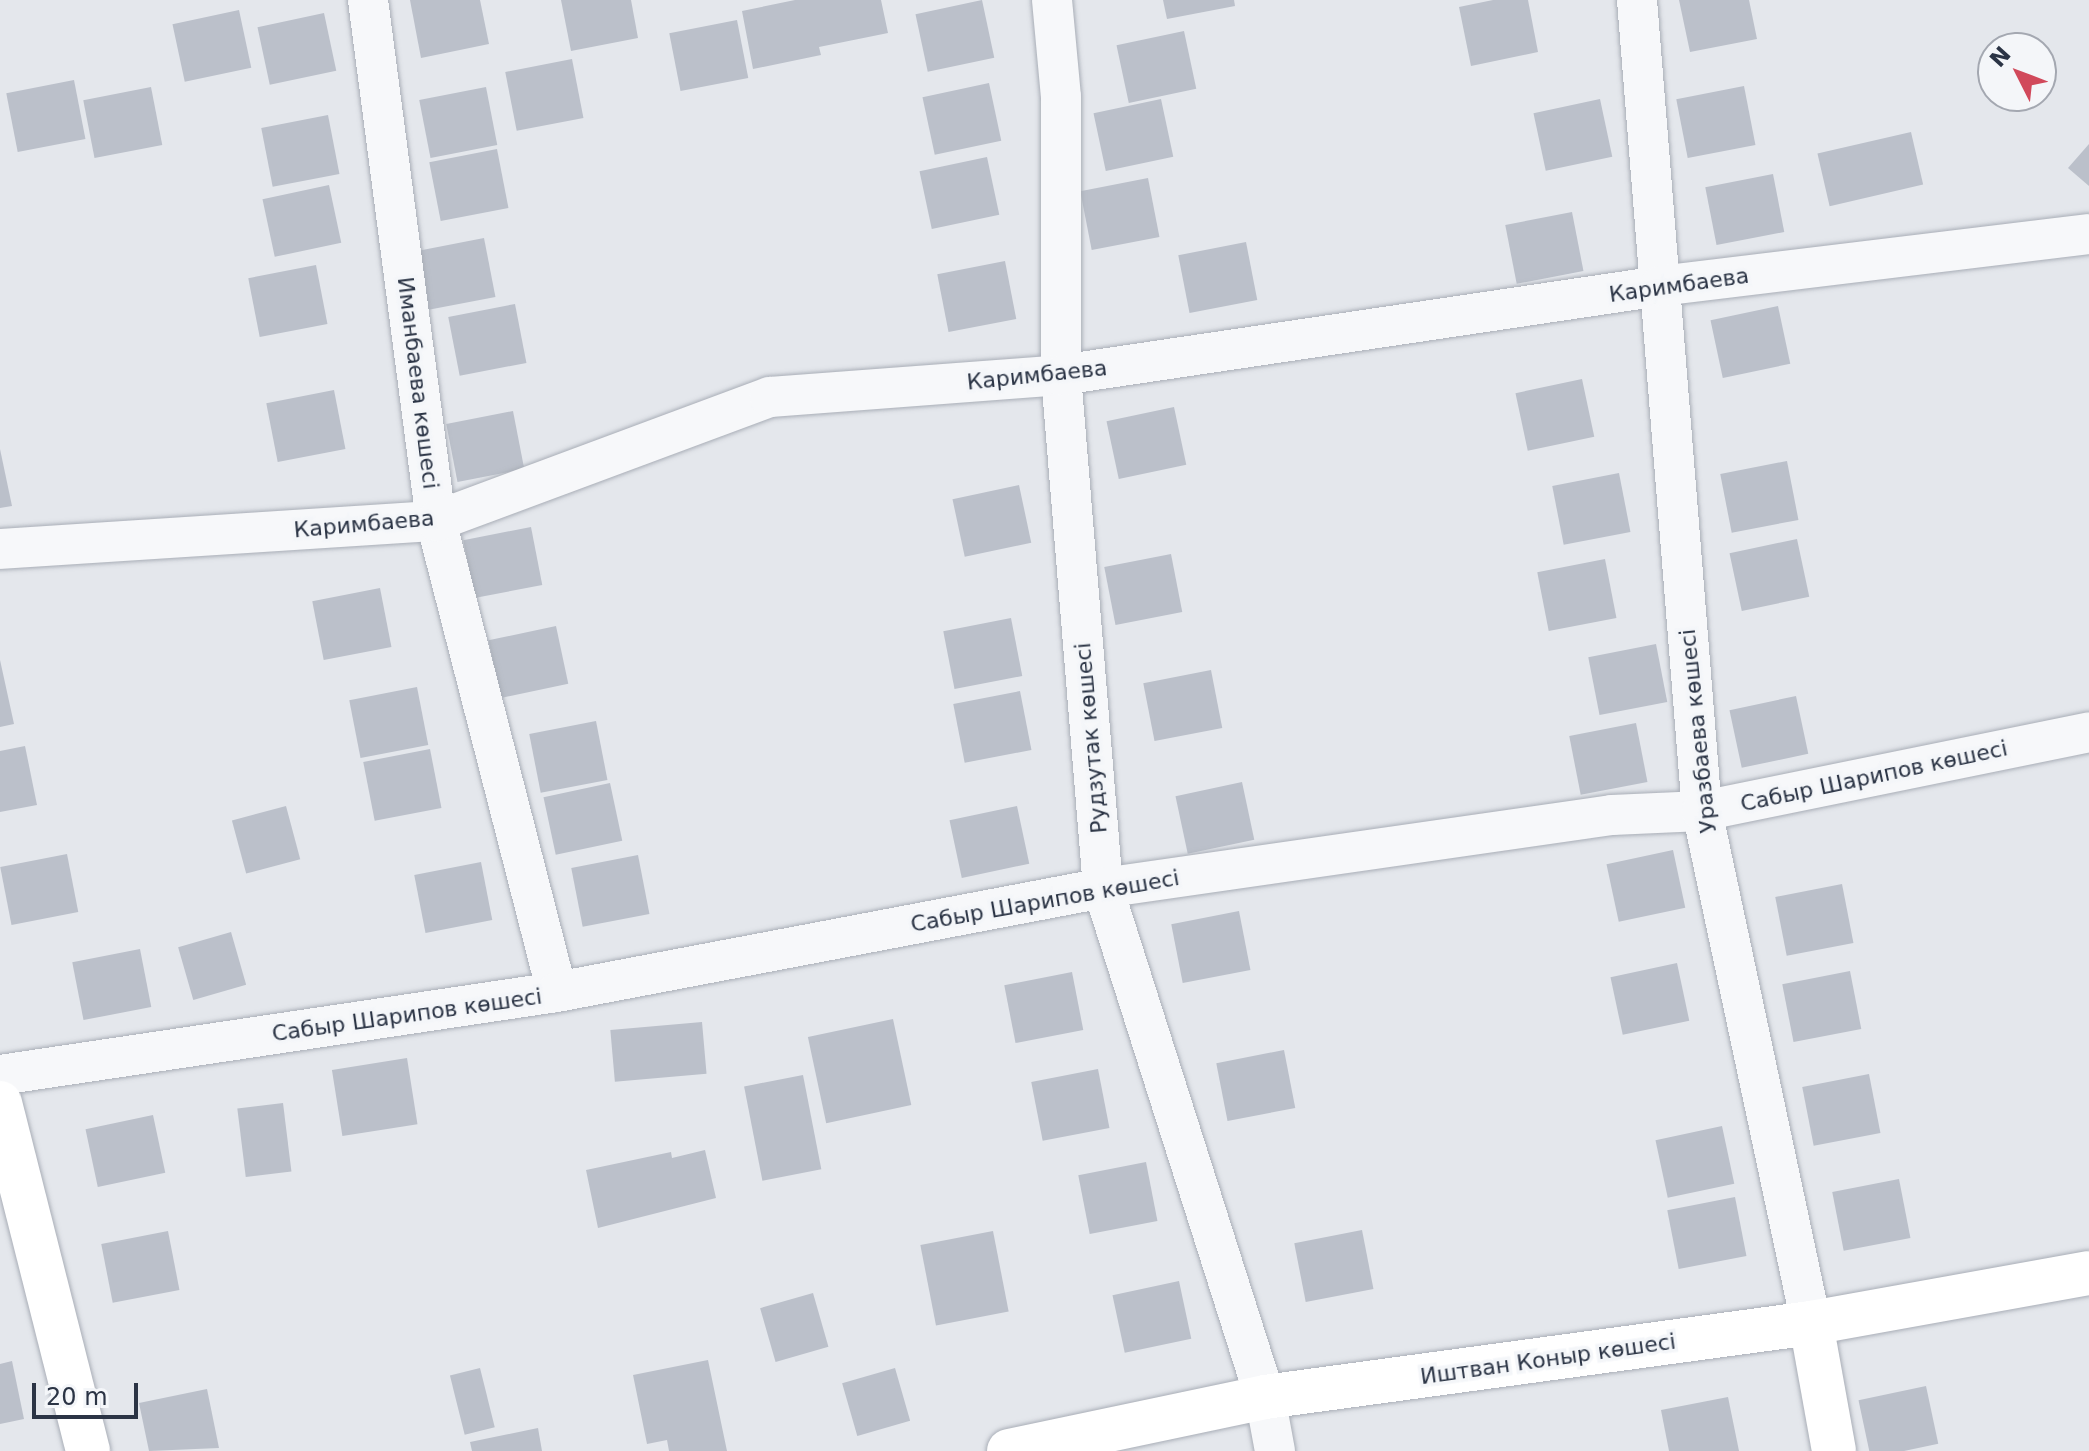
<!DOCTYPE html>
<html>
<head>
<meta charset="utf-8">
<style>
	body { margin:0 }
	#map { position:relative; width:2089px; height:1451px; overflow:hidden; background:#e4e7ec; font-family:"DejaVu Sans",sans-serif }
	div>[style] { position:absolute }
	.building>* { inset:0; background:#bbc0ca; transform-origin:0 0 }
	.roads { filter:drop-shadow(0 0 2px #a9aeb7) drop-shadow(0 0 2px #a9aeb7) }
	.street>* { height:40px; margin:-20px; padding:0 20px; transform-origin:20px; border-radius:20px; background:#f7f8fa }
	.secondary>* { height:44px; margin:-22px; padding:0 22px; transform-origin:22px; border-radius:22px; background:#fff }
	span { translate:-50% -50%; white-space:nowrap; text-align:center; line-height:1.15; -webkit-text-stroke:7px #f4f6f9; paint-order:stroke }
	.street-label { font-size:22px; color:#2b3445 }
	.north { position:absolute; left:1977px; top:32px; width:80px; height:80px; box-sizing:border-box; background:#f4f6f9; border:2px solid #a4a8b1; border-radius:50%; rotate:312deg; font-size:22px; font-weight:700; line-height:32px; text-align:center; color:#2b3445 }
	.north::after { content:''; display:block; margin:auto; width:28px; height:36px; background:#d1495b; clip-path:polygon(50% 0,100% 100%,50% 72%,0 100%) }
	.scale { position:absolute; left:32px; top:1383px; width:106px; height:36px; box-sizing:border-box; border:4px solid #2b3445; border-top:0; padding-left:10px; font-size:24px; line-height:28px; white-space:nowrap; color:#2b3445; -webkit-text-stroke:6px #f4f6f9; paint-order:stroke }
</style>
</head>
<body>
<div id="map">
	<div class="building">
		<i style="clip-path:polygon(410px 0,480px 0,489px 44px,421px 58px)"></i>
		<i style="clip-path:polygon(561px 0,631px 0,638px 38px,571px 51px)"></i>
		<i style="clip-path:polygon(795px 0,881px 0,888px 33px,819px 47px,821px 55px,753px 69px,742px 11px)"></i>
		<i style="left:982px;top:0;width:59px;height:68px;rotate:78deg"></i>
		<i style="clip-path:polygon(1163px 0,1234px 0,1235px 6px,1167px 19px)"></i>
		<i style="clip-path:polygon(1493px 0,1528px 0,1538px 52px,1471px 66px,1459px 7px)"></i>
		<i style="clip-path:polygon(1679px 0,1749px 0,1757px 39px,1690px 52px)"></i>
		<i style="left:239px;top:10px;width:59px;height:68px;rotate:78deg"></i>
		<i style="left:324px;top:13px;width:59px;height:68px;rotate:78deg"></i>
		<i style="left:737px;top:20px;width:59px;height:69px;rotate:79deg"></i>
		<i style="left:1184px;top:31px;width:59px;height:69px;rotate:78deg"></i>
		<i style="left:572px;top:59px;width:60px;height:68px;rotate:79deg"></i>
		<i style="left:74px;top:80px;width:60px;height:69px;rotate:79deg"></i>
		<i style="left:989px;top:83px;width:59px;height:68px;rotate:78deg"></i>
		<i style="left:1744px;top:86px;width:60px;height:69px;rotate:79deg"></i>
		<i style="left:151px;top:87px;width:59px;height:69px;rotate:79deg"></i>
		<i style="left:486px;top:87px;width:59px;height:68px;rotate:79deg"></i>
		<i style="left:1161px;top:99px;width:59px;height:69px;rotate:78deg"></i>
		<i style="left:1600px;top:99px;width:59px;height:68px;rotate:78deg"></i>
		<i style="left:328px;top:115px;width:60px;height:68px;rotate:79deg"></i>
		<i style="left:1911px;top:132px;width:54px;height:96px;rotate:77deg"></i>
		<i style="clip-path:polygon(2089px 144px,2089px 186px,2068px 168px)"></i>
		<i style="left:497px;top:149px;width:60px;height:69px;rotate:79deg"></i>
		<i style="left:987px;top:157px;width:59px;height:69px;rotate:78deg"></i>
		<i style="left:1773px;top:174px;width:59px;height:69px;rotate:79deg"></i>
		<i style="left:1148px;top:178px;width:60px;height:69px;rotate:79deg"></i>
		<i style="left:329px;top:185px;width:59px;height:68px;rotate:78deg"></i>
		<i style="left:1572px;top:212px;width:60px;height:68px;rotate:79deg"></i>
		<i style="left:484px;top:238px;width:60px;height:68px;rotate:79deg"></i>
		<i style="left:1246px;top:242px;width:59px;height:69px;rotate:79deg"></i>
		<i style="left:1005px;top:261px;width:59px;height:69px;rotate:79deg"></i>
		<i style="left:316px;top:265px;width:60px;height:69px;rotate:79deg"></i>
		<i style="left:515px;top:304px;width:60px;height:68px;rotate:79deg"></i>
		<i style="left:1778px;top:306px;width:59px;height:69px;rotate:78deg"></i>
		<i style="left:1582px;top:379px;width:59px;height:68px;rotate:78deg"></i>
		<i style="left:334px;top:390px;width:60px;height:69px;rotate:79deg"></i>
		<i style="left:1174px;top:407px;width:59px;height:69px;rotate:78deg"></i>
		<i style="left:513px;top:411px;width:59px;height:68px;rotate:79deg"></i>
		<i style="clip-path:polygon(0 449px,12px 506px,0 508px)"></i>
		<i style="left:1787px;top:461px;width:60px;height:68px;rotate:79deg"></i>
		<i style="left:1619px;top:473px;width:60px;height:68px;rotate:79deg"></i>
		<i style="left:1019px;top:485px;width:59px;height:68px;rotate:78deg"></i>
		<i style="left:531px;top:527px;width:59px;height:69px;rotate:79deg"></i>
		<i style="left:1797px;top:539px;width:59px;height:69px;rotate:78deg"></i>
		<i style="left:1171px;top:554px;width:59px;height:68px;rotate:79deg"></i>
		<i style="left:1605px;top:559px;width:60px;height:69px;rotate:79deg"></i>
		<i style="left:380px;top:588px;width:60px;height:69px;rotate:79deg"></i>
		<i style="left:1011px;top:618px;width:59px;height:69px;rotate:79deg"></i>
		<i style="left:556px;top:626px;width:59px;height:69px;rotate:78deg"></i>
		<i style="left:1656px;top:644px;width:59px;height:69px;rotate:79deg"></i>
		<i style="clip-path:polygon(0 660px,14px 724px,0 727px)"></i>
		<i style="left:1211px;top:670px;width:59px;height:69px;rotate:79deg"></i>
		<i style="left:417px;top:687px;width:59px;height:69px;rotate:79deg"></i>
		<i style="left:1020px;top:691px;width:60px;height:68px;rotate:79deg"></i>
		<i style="left:1796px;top:696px;width:59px;height:68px;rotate:78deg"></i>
		<i style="left:596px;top:721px;width:60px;height:68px;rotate:79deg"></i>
		<i style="left:1636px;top:723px;width:60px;height:68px;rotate:79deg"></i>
		<i style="clip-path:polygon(25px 746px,37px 805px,0 812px,0 751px)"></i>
		<i style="left:430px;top:749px;width:60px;height:68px;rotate:79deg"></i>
		<i style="left:1242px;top:782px;width:59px;height:68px;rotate:78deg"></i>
		<i style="left:610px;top:783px;width:59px;height:68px;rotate:78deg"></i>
		<i style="left:286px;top:806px;width:55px;height:56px;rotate:75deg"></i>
		<i style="left:1017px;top:806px;width:59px;height:69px;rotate:78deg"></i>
		<i style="left:1673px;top:850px;width:59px;height:68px;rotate:78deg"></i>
		<i style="left:67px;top:854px;width:59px;height:68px;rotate:79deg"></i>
		<i style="left:638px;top:855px;width:60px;height:68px;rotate:79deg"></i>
		<i style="left:481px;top:862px;width:59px;height:68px;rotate:79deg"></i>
		<i style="left:1842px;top:884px;width:60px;height:68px;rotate:79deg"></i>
		<i style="left:1239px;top:911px;width:60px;height:69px;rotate:79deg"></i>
		<i style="left:231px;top:932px;width:55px;height:55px;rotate:74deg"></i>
		<i style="left:140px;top:949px;width:59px;height:69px;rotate:79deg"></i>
		<i style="left:1677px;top:963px;width:59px;height:68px;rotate:78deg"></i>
		<i style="left:1850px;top:971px;width:59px;height:69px;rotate:79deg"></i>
		<i style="left:1072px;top:972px;width:59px;height:69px;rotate:79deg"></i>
		<i style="left:893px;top:1019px;width:88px;height:87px;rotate:78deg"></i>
		<i style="left:702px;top:1022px;width:52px;height:92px;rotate:85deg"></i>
		<i style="left:1284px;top:1050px;width:59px;height:69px;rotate:79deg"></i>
		<i style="left:407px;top:1058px;width:67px;height:76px;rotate:81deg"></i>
		<i style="left:1098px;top:1069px;width:60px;height:68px;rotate:79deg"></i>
		<i style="left:1869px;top:1074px;width:60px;height:68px;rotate:79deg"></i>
		<i style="left:803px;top:1075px;width:96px;height:60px;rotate:79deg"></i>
		<i style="left:283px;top:1103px;width:69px;height:46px;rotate:83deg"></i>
		<i style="left:153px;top:1115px;width:59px;height:69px;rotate:78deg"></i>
		<i style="left:1722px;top:1126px;width:59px;height:68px;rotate:78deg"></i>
		<i style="clip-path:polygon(705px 1150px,716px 1198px,598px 1228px,586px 1170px,671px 1152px,672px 1158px)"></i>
		<i style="left:1146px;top:1162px;width:60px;height:69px;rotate:79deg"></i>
		<i style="left:1899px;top:1179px;width:60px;height:68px;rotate:79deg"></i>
		<i style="left:1735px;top:1197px;width:60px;height:69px;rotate:79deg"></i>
		<i style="left:1362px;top:1230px;width:60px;height:69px;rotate:79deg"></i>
		<i style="left:168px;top:1231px;width:60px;height:68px;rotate:79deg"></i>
		<i style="left:993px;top:1231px;width:82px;height:74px;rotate:79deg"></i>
		<i style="left:1179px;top:1281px;width:59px;height:68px;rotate:78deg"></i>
		<i style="left:813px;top:1293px;width:56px;height:55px;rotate:74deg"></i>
		<i style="clip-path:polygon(708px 1360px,727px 1451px,669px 1451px,667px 1440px,647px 1444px,633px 1375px)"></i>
		<i style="clip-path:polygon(12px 1361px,24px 1419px,0 1424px,0 1364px)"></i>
		<i style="left:480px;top:1368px;width:61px;height:31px;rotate:76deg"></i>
		<i style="left:895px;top:1368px;width:55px;height:55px;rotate:74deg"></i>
		<i style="left:1926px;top:1386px;width:59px;height:69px;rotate:78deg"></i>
		<i style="clip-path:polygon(207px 1389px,219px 1448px,149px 1451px,139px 1403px)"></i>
		<i style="clip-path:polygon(1728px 1397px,1739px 1451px,1669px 1451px,1661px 1410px)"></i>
		<i style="clip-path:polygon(538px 1428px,542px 1451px,472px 1451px,470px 1442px)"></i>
	</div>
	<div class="roads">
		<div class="street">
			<i style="left:368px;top:0;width:525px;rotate:82.56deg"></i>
			<i style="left:436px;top:521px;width:486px;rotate:75.6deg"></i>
			<i style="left:1052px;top:0;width:97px;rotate:84.7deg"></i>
			<i style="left:1061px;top:97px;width:278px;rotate:90deg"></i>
			<i style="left:1061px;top:375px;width:515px;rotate:85.32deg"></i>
			<i style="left:1103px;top:888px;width:534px;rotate:72.35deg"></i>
			<i style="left:1265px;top:1397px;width:55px;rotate:79.5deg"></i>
			<i style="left:1637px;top:0;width:814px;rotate:85.42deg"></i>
			<i style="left:1702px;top:811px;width:523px;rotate:77.98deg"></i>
			<i style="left:0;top:549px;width:437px;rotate:-3.7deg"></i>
			<i style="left:436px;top:521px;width:356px;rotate:-20.4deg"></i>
			<i style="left:770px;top:397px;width:292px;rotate:-4.3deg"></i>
			<i style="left:1061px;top:375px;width:606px;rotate:-8.45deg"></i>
			<i style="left:1660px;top:286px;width:432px;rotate:-6.9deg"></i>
			<i style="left:0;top:1075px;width:563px;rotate:-8.48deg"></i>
			<i style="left:557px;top:992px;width:556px;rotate:-10.78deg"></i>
			<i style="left:1103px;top:888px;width:514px;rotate:-8.16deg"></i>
			<i style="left:1612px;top:815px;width:90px;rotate:-2.5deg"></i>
			<i style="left:1702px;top:811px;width:395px;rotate:-11.5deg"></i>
		</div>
		<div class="secondary">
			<i style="left:0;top:1103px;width:359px;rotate:75.8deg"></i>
			<i style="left:1811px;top:1323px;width:130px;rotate:79.8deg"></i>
			<i style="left:1009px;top:1451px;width:262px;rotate:-11.9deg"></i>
			<i style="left:1265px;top:1397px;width:551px;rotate:-7.72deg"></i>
			<i style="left:1811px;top:1323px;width:282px;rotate:-10.2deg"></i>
		</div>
	</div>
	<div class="street-label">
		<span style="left:1679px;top:285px;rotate:-8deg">Каримбаева</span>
		<span style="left:1037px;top:375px;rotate:-6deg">Каримбаева</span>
		<span style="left:418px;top:383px;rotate:83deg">Иманбаева көшесі</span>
		<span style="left:364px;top:524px;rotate:-5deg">Каримбаева</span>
		<span style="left:1698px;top:731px;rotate:-96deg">Уразбаева көшесі</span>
		<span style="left:1091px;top:738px;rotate:-95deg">Рудзутак көшесі</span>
		<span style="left:1874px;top:776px;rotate:-12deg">Сабыр Шарипов көшесі</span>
		<span style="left:1045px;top:901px;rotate:-10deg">Сабыр Шарипов көшесі</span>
		<span style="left:407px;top:1015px;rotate:-8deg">Сабыр Шарипов көшесі</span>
		<span style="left:1548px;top:1359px;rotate:-8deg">Иштван Коныр көшесі</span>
	</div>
	<div class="north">N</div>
	<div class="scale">20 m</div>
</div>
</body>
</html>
